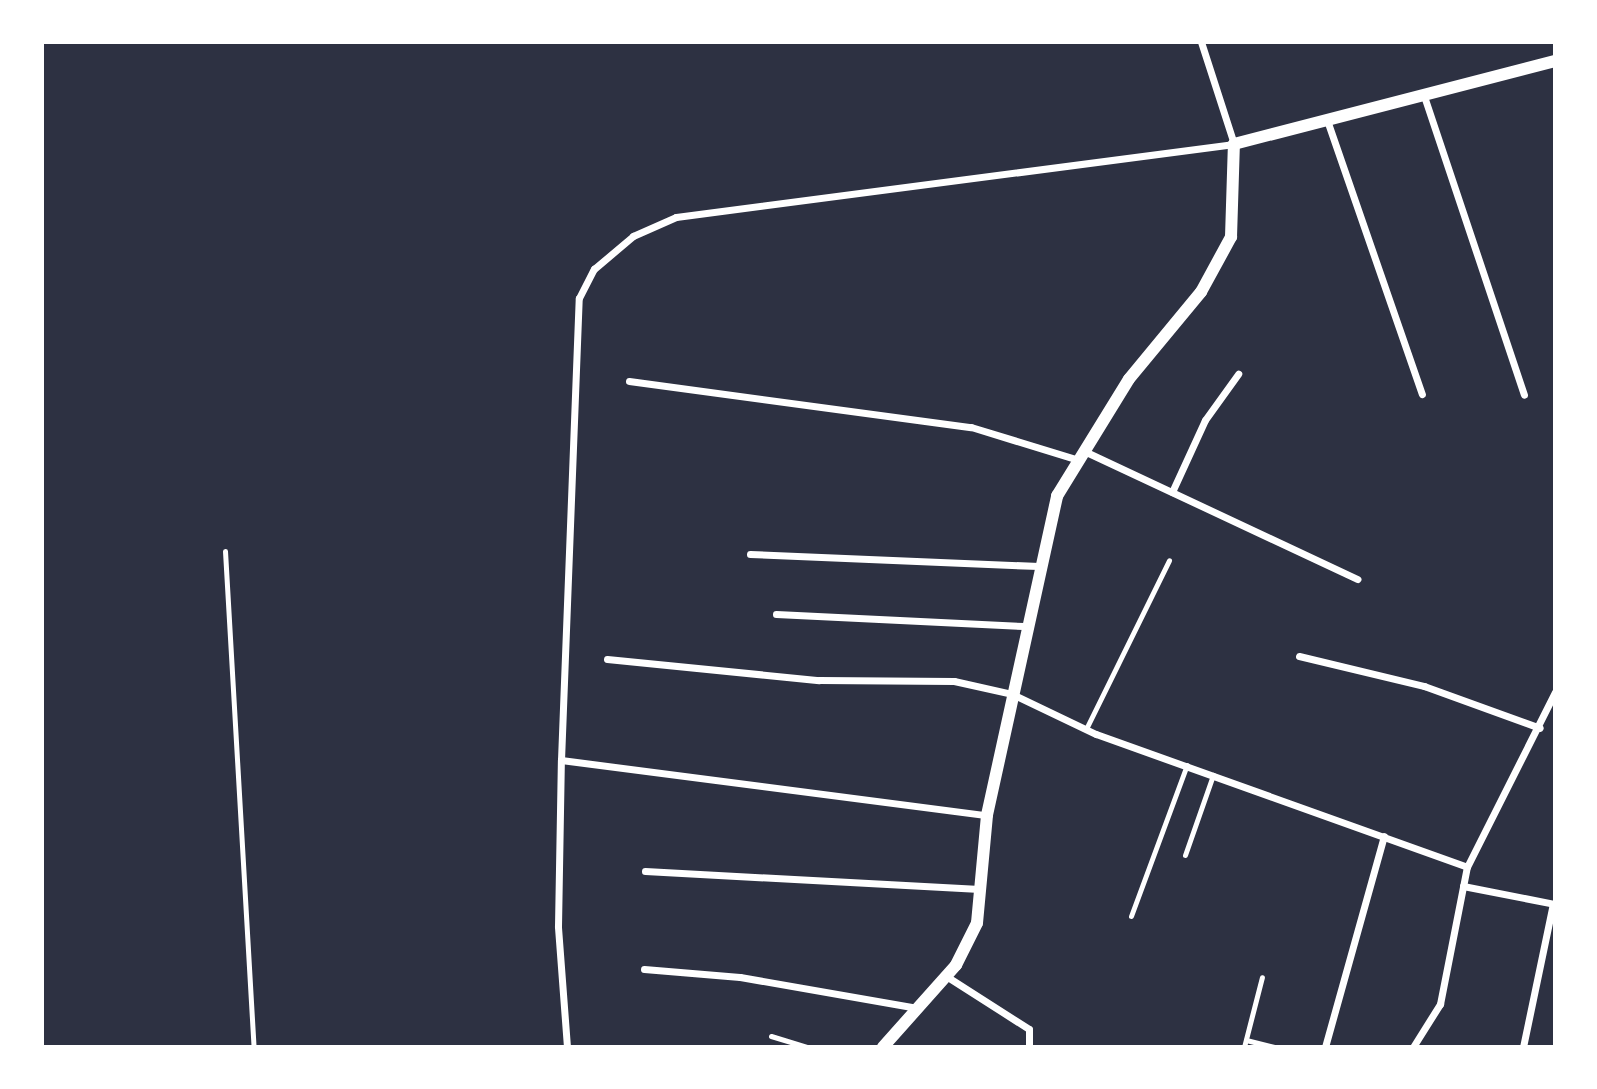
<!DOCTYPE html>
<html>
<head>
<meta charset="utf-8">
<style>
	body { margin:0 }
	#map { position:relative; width:1597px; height:1089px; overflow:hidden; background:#2d3142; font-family:"Asap Condensed",sans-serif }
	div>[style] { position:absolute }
	.service>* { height:5px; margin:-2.5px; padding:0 2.5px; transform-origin:2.5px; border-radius:2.5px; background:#fff }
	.minor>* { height:7px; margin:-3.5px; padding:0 3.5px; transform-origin:3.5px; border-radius:3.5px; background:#fff }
	.tertiary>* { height:12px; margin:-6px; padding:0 6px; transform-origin:6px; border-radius:6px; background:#fff }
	span { translate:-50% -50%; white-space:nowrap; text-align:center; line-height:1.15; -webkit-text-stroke:5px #fff; paint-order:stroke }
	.frame { position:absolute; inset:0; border:44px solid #fff; pointer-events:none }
</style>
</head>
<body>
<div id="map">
	<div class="service">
		<i style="left:225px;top:551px;width:497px;rotate:86.7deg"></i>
		<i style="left:1086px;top:729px;width:188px;rotate:-63.8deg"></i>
		<i style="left:1185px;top:855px;width:85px;rotate:-70.7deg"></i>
		<i style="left:1131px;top:916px;width:161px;rotate:-69.7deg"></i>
		<i style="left:771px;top:1036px;width:39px;rotate:17deg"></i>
		<i style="left:1246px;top:1040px;width:29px;rotate:14deg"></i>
		<i style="left:1244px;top:1047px;width:72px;rotate:-75.6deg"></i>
	</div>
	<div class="minor">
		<i style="left:1424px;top:96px;width:315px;rotate:71.5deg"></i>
		<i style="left:1328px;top:123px;width:287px;rotate:70.9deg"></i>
		<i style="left:629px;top:381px;width:345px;rotate:7.7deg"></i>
		<i style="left:971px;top:427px;width:113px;rotate:17deg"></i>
		<i style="left:1084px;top:451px;width:302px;rotate:25.1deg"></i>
		<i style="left:1172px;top:492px;width:79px;rotate:-65.4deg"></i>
		<i style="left:1205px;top:420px;width:57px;rotate:-54.3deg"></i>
		<i style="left:750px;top:554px;width:289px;rotate:2.4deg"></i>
		<i style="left:776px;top:614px;width:248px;rotate:2.8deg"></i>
		<i style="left:1299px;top:656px;width:129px;rotate:13.5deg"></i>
		<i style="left:1424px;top:686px;width:123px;rotate:19.9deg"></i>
		<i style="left:607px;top:659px;width:213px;rotate:5.7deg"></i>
		<i style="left:819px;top:680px;width:135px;rotate:0.4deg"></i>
		<i style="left:954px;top:681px;width:59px;rotate:12.6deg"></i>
		<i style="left:1012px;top:694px;width:93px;rotate:25.5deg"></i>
		<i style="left:1096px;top:734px;width:394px;rotate:19.7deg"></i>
		<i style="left:561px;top:760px;width:430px;rotate:7.4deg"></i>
		<i style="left:645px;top:871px;width:335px;rotate:3.1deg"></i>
		<i style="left:1463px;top:886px;width:94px;rotate:11.1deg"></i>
		<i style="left:644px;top:969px;width:96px;rotate:4.8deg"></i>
		<i style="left:740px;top:977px;width:180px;rotate:9.9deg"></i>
		<i style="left:946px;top:976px;width:98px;rotate:32.6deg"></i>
		<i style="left:1029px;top:1029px;width:18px;rotate:90deg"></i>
		<i style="left:567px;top:1047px;width:121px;rotate:-94.3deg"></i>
		<i style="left:558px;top:926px;width:166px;rotate:-89deg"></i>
		<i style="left:561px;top:760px;width:462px;rotate:-87.8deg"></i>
		<i style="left:579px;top:298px;width:33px;rotate:-63deg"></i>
		<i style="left:594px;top:269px;width:51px;rotate:-40.2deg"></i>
		<i style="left:633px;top:236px;width:47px;rotate:-23.8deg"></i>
		<i style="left:676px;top:217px;width:563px;rotate:-7.45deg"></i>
		<i style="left:1234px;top:144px;width:107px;rotate:-107.9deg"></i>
		<i style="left:1325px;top:1047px;width:219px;rotate:-74.4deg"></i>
		<i style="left:1413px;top:1047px;width:51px;rotate:-57.9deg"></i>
		<i style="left:1440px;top:1004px;width:140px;rotate:-78.9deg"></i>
		<i style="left:1467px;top:867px;width:196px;rotate:-63.3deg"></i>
		<i style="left:1523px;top:1047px;width:146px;rotate:-78.2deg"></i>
	</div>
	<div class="tertiary">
		<i style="left:883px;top:1047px;width:110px;rotate:-48.3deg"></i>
		<i style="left:956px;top:965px;width:47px;rotate:-63.4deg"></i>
		<i style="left:977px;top:923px;width:108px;rotate:-84.7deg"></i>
		<i style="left:987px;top:815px;width:327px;rotate:-77.6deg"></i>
		<i style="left:1057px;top:496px;width:137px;rotate:-58.4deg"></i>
		<i style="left:1129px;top:379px;width:113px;rotate:-50.4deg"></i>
		<i style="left:1201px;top:292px;width:63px;rotate:-61.4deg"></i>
		<i style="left:1231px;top:237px;width:93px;rotate:-88.2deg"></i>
		<i style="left:1234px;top:144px;width:332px;rotate:-14.5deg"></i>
	</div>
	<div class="frame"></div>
</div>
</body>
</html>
